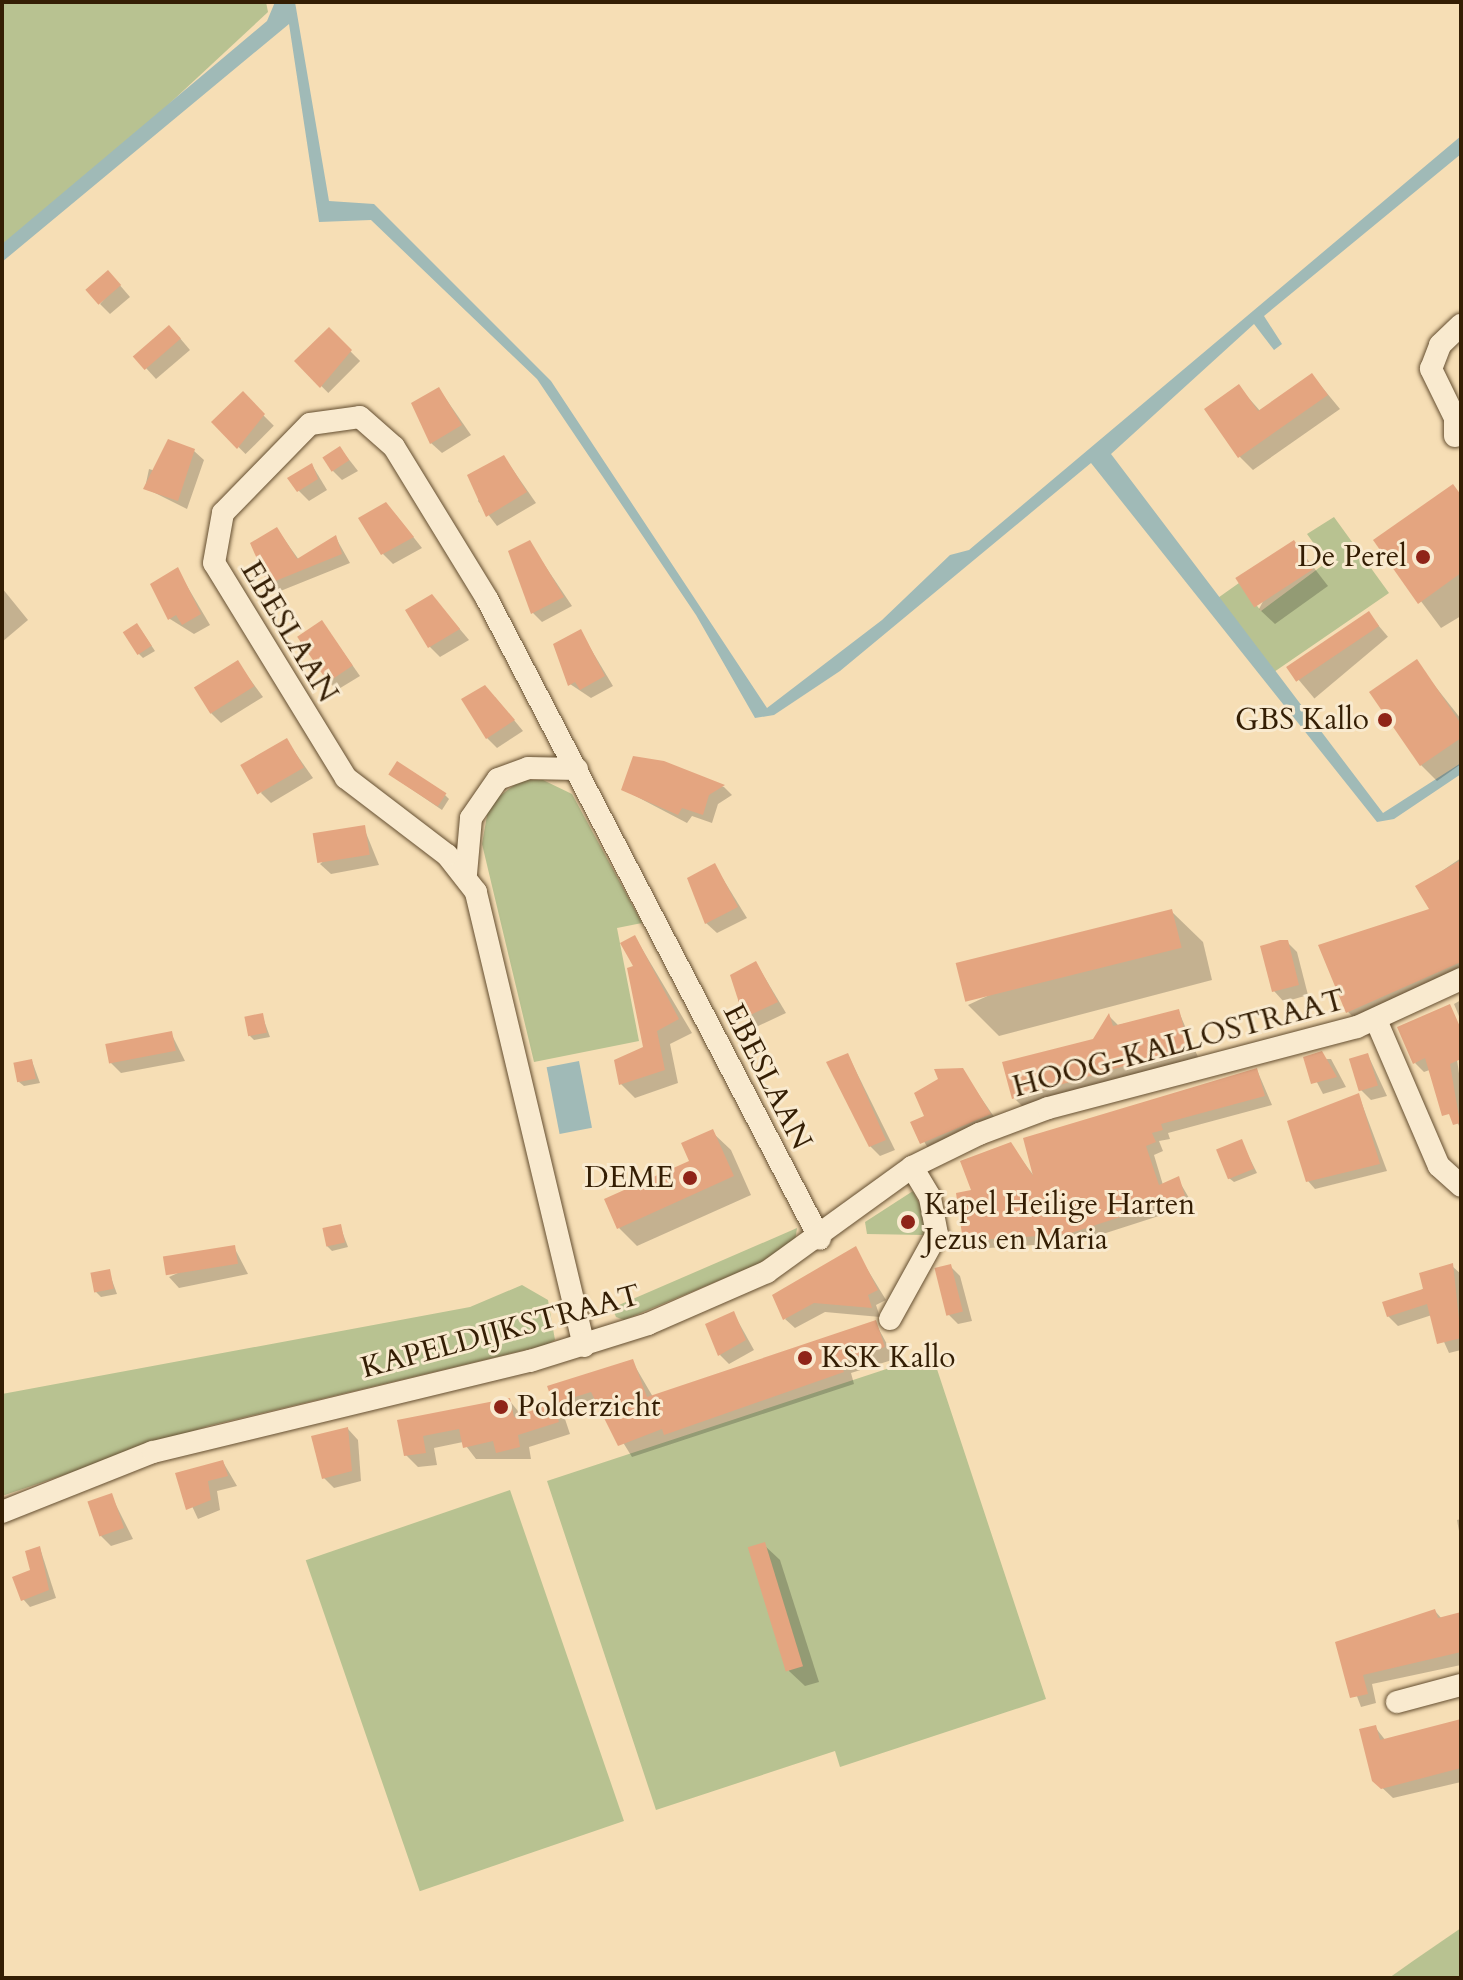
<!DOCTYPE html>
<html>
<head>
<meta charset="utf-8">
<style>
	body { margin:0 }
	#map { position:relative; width:1463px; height:1980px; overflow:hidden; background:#f6deb5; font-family:Cardo,serif }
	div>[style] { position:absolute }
	.green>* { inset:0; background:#b8c291; transform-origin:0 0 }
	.water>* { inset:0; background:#a0bab7; transform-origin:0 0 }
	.shadow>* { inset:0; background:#0003; transform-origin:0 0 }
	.building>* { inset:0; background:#e4a580; transform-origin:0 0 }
	.roads { filter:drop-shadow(0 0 2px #644e30) drop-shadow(0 0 2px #644e30) }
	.minor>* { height:22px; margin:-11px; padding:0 11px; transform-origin:11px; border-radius:11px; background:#f9eacf }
	.dots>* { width:22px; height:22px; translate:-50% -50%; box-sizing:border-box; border:4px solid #f9eacf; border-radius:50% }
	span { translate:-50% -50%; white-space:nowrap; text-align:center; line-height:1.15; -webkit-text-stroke:6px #f9eacf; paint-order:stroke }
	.poi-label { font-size:30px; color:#341e04 }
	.right { translate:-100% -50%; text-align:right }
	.left { translate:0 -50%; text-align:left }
	.street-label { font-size:30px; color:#341e04 }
	.frame { position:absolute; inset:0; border:4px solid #341e04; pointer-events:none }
</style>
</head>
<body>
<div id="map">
	<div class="green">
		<i style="clip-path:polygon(2px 2px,266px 2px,268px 12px,2px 259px)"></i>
		<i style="clip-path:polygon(1334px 517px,1389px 593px,1274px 672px,1215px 600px,1239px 583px,1261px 611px,1327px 562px,1307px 534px)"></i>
		<i style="clip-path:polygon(521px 780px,543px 780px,572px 794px,642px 923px,617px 928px,639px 1041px,534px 1062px,482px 844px,489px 804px)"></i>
		<i style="clip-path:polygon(913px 1191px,929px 1223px,923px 1235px,867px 1234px,865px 1222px)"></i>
		<i style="clip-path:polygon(797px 1228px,795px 1241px,756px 1265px,624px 1320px,616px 1317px,612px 1308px)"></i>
		<i style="clip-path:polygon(522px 1285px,548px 1300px,555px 1340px,546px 1345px,208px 1426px,2px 1496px,2px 1394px,470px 1307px)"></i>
		<i style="clip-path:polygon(932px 1354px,1046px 1699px,840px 1767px,835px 1751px,656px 1810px,547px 1481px)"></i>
		<i style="left:510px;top:1490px;width:350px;height:216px;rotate:71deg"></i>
		<i style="clip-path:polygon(1461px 1928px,1461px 1978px,1389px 1978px,1413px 1961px)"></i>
	</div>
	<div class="water">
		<i style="clip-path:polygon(275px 2px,295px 2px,329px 201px,374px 204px,551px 381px,767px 708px,882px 620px,950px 555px,969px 550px,1461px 136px,1461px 154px,1264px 316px,1282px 344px,1274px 350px,1254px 324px,1111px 454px,1383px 813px,1461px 763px,1461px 774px,1394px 819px,1377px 822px,1091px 463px,840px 671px,774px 715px,755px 718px,696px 615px,537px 379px,371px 220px,319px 222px,289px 24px,2px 262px,2px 244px,267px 21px)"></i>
		<i style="left:579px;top:1061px;width:68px;height:33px;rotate:79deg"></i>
	</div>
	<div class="shadow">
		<i style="clip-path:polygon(118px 283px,130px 297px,110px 314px,100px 304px)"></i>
		<i style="left:329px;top:330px;width:44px;height:45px;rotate:45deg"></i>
		<i style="clip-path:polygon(179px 337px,190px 350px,156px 379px,135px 356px)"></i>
		<i style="clip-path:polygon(1312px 375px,1340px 409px,1253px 470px,1240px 457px,1239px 387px,1261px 412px)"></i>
		<i style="clip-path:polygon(439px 389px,471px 435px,442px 453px,431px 443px)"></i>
		<i style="left:242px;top:394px;width:45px;height:40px;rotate:45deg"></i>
		<i style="clip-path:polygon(340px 448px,358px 471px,342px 480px,332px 470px)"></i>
		<i style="clip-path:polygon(194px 451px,204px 460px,187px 509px,145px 488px,149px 469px,159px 472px)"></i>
		<i style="clip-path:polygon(504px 457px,536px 503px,497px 526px,478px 501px)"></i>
		<i style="clip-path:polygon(312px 465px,327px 490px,309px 501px,298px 490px)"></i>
		<i style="clip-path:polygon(1453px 487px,1461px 495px,1461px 616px,1441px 628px,1376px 541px)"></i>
		<i style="clip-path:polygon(396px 515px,422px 548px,393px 564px,383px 554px)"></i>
		<i style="clip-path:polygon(277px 529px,299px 560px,336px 538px,350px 563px,278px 592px,270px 583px)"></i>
		<i style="clip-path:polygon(529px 542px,572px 606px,542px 622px,533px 613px)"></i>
		<i style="clip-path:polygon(1294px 542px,1328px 586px,1275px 624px,1259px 609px)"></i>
		<i style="clip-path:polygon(177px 569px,210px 625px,194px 634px,170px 619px,153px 585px)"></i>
		<i style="clip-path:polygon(2px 588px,28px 620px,2px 642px)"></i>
		<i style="clip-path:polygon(432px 596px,469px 640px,440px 657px,430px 647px)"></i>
		<i style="left:1368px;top:613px;width:31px;height:96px;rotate:50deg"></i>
		<i style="clip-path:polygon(322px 622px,360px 676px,337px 690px,328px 681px)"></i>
		<i style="clip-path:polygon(141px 630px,155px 651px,143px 658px,139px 654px)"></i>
		<i style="clip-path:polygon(580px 631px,613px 686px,591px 698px,570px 684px)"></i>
		<i style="clip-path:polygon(1416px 662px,1461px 719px,1461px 764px,1437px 781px,1421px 765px)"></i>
		<i style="clip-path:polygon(238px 663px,263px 697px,221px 723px,211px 713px)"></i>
		<i style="clip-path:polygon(495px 697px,523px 731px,497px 748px,487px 738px)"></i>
		<i style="clip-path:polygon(287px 741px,313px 778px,271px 803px,261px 793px)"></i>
		<i style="clip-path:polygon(634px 758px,724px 787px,732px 795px,718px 804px,712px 823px,692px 816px,687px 823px,624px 790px)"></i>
		<i style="clip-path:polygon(395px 778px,445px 795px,449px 799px,442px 810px)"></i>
		<i style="clip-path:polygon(364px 828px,379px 865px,331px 874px,320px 864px)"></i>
		<i style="clip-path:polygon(1461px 858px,1461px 981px,1363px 1026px,1348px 1012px,1432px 910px,1418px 887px)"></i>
		<i style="clip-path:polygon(715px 866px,747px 918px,717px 933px,706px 923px)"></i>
		<i style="clip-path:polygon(1171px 911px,1203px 942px,1212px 980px,999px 1036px,968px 1005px)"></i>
		<i style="clip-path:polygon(635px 937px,692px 1033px,670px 1044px,678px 1083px,635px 1098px,621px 1084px,616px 1061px,645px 1049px)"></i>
		<i style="clip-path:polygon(1287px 942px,1297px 952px,1308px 995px,1284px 1002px,1274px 991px)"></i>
		<i style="clip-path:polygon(756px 963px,786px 1013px,756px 1027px,738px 1001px)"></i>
		<i style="clip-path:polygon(1461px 1000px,1461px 1021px,1454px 1004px)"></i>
		<i style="clip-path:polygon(1179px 1012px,1198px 1057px,1024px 1108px,1014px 1098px,1094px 1041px,1109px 1016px,1118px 1025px)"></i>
		<i style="clip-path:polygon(262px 1015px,270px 1037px,254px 1040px,250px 1036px)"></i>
		<i style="clip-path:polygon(1451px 1019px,1461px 1087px,1461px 1130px,1432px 1069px,1424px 1072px,1415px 1063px)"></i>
		<i style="clip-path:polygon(171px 1033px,185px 1061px,121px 1073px,111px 1063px)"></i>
		<i style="clip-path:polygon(848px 1055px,895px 1150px,880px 1156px,870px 1146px)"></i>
		<i style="clip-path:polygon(1368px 1055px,1387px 1096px,1371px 1100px,1361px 1090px)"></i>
		<i style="clip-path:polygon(1305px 1059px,1331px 1059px,1346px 1087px,1323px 1094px)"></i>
		<i style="clip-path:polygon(32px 1061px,40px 1083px,24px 1086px,19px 1082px)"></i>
		<i style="clip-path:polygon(962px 1070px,999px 1124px,931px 1153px,913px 1123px,926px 1117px)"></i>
		<i style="clip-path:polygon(1257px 1070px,1272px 1105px,1168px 1133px,1170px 1139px,1159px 1141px,1163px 1151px,1154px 1155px,1163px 1185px,1178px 1179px,1193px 1205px,1078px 1242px,974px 1249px,965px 1240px,973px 1191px,1010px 1144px,1034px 1176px)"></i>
		<i style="clip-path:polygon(1359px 1096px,1387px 1171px,1315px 1189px,1308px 1181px)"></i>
		<i style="clip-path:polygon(712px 1132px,731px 1150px,751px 1195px,637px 1246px,619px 1228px,691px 1162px)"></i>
		<i style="clip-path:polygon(1241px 1141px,1257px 1173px,1234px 1182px,1229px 1178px)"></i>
		<i style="clip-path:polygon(340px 1226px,348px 1247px,332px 1251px,327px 1246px)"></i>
		<i style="clip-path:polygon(234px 1247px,248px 1274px,179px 1288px,169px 1277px)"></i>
		<i style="clip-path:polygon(855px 1249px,886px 1300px,876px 1305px,880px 1317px,825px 1312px,795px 1328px,785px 1319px)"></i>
		<i style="clip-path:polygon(950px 1266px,960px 1276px,972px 1321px,958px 1324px,948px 1314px)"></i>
		<i style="clip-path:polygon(1452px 1266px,1461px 1274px,1461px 1350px,1449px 1353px,1432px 1315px,1398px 1326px,1388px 1316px)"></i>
		<i style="clip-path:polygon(109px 1272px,117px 1294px,101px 1297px,96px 1292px)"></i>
		<i style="clip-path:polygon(734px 1314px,754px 1350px,729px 1364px,720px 1355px)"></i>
		<i style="clip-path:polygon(875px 1322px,895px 1359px,851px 1373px,854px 1384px,632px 1457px,600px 1405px,564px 1416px,570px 1434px,529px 1447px,531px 1459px,476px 1459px,463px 1442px,434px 1448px,437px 1465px,418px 1467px,406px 1455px,400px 1422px,509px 1400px,522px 1416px,555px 1404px,549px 1388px,632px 1361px,653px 1397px)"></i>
		<i style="clip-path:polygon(348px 1429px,358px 1440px,361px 1481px,334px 1488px,324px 1478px)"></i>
		<i style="clip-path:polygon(223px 1462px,237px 1486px,217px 1491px,220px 1510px,198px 1519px,177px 1474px)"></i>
		<i style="clip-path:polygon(111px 1495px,133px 1539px,111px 1546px,101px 1536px)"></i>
		<i style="clip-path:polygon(1461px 1519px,1461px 1542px,1457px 1520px)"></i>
		<i style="clip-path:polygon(764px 1545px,780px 1560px,819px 1682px,805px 1686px,789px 1671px)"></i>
		<i style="clip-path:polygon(40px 1548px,56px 1598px,30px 1607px,23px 1599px)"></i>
		<i style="clip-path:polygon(1435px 1611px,1442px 1619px,1461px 1614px,1461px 1665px,1372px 1684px,1376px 1703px,1361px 1707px,1337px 1643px)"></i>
		<i style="clip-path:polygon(1461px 1721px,1461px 1782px,1393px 1798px,1374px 1780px,1375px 1727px,1386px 1741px)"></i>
	</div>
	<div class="building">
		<i style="left:108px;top:270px;width:20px;height:30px;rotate:49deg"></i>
		<i style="left:169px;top:325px;width:18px;height:48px;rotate:49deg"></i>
		<i style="clip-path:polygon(329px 327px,352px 350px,320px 388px,294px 361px)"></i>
		<i style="clip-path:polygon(1312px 373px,1328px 395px,1238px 458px,1204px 409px,1239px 384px,1258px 411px)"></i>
		<i style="clip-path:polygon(439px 387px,462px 425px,430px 444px,411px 403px)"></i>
		<i style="clip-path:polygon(243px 391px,265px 414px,237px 449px,211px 422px)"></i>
		<i style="clip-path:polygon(168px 439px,195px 449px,178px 501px,143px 489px)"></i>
		<i style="left:340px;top:446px;width:17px;height:21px;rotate:57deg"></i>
		<i style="clip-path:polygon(504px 455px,527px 492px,486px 517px,467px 475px)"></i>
		<i style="clip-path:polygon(312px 463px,318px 479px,297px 492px,287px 478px)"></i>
		<i style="clip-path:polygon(1453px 484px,1461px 495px,1461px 573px,1418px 604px,1373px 540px)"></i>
		<i style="clip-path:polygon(386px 502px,414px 537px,381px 555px,358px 518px)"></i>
		<i style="clip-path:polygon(277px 527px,297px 559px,336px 535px,342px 554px,268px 584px,250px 543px)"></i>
		<i style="clip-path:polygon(530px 540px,564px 597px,531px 614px,508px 551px)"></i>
		<i style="left:1294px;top:540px;width:35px;height:70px;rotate:57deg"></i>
		<i style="clip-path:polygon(178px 567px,201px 614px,182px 625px,176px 615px,168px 620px,150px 584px)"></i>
		<i style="clip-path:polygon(432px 594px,460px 629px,428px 648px,405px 610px)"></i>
		<i style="left:1369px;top:611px;width:18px;height:100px;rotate:56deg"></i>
		<i style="left:322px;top:620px;width:55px;height:30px;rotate:56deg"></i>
		<i style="left:137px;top:623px;width:27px;height:17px;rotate:57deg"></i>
		<i style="clip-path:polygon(581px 629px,605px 676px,580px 690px,575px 682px,568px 686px,553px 644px)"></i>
		<i style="clip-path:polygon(1417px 659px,1461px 724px,1461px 738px,1420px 766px,1369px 692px)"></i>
		<i style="left:238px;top:660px;width:31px;height:52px;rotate:58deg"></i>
		<i style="clip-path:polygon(485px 685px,515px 720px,486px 739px,461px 699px)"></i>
		<i style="left:287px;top:738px;width:34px;height:54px;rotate:60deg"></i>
		<i style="clip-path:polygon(633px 756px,664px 761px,725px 785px,709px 795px,703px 815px,682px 808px,678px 815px,621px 790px)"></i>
		<i style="left:397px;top:761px;width:59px;height:16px;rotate:33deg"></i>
		<i style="left:365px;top:825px;width:30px;height:53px;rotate:81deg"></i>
		<i style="clip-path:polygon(1461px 860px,1461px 962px,1346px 1013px,1318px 945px,1429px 909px,1415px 886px)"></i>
		<i style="clip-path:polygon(715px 863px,738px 907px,705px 924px,687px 878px)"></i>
		<i style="left:1172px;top:909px;width:40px;height:223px;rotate:76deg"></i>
		<i style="clip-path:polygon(635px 935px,679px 1019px,657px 1031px,665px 1070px,619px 1085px,614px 1060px,643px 1047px,627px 968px,633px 966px,620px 943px)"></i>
		<i style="clip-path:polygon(1280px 940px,1288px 940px,1299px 985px,1272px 992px,1260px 946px)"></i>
		<i style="clip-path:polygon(756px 961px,778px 1002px,744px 1018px,730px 975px)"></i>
		<i style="clip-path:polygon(1450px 1004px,1461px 1029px,1461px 1059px,1450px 1064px,1460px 1123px,1453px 1125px,1449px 1114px,1442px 1116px,1425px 1058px,1413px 1064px,1397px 1027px)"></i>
		<i style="clip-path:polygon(1179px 1009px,1189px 1047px,1012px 1099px,1002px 1062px,1093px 1039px,1109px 1013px,1113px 1026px)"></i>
		<i style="left:263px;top:1013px;width:20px;height:19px;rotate:79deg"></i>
		<i style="left:172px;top:1031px;width:20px;height:68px;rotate:79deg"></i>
		<i style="clip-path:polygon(1322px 1051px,1337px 1077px,1311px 1084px,1303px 1057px)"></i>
		<i style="clip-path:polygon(848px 1053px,886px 1140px,869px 1147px,826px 1062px)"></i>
		<i style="left:1368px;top:1053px;width:34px;height:20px;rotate:73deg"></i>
		<i style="left:32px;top:1059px;width:20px;height:19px;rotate:79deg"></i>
		<i style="clip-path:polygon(963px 1068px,991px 1114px,920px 1144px,910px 1122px,924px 1116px,914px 1093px,938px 1079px,934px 1069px)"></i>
		<i style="clip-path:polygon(1257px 1068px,1265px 1096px,1161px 1124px,1163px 1130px,1152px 1133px,1156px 1142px,1146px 1146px,1159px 1185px,1179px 1176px,1185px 1196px,1068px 1234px,963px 1241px,956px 1193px,971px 1190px,960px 1161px,1011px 1142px,1033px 1176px,1023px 1138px)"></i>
		<i style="clip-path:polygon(1359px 1093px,1380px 1164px,1306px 1182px,1287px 1121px)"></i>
		<i style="clip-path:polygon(713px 1129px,734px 1176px,617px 1229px,604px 1199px,689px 1161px,681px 1143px)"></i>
		<i style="left:1242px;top:1139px;width:32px;height:28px;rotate:68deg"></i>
		<i style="left:341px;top:1224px;width:19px;height:19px;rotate:78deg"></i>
		<i style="left:235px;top:1245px;width:19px;height:73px;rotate:81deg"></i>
		<i style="clip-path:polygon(856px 1246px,878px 1290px,868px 1295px,872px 1308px,814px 1303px,783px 1320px,772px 1295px)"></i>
		<i style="clip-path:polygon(1453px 1263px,1461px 1338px,1437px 1344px,1427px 1304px,1387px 1317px,1382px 1302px,1423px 1289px,1419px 1273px)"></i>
		<i style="left:951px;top:1264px;width:49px;height:17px;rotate:76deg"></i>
		<i style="left:110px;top:1269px;width:20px;height:20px;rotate:79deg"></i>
		<i style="clip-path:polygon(734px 1311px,746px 1340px,718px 1356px,705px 1324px)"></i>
		<i style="clip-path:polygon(876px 1320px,885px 1347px,840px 1362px,844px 1372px,664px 1435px,662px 1429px,618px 1446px,591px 1392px,553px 1404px,559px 1422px,518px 1435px,520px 1447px,496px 1453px,493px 1441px,463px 1448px,459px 1429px,423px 1436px,426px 1453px,404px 1456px,397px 1420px,510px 1398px,514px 1417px,553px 1403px,547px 1386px,633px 1359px,647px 1397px)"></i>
		<i style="clip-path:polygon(348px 1427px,352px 1471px,322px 1479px,311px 1436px)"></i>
		<i style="clip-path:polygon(223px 1460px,228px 1476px,208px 1481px,211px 1500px,186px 1510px,175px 1473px)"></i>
		<i style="left:112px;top:1493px;width:37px;height:26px;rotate:71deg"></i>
		<i style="left:765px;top:1542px;width:130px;height:18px;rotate:73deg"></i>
		<i style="clip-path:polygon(40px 1546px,49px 1590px,21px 1601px,12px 1577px,30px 1570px,25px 1551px)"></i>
		<i style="clip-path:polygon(1435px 1609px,1438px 1618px,1461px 1612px,1461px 1652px,1363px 1675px,1368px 1694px,1350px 1698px,1335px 1642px)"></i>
		<i style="clip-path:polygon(1461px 1719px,1461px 1768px,1381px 1789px,1372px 1781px,1359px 1729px,1376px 1725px,1380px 1740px)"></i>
	</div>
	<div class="roads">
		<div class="minor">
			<i style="left:1455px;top:436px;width:18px;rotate:-90deg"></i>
			<i style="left:1455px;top:418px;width:55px;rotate:-116.1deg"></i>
			<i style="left:1431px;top:369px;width:26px;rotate:-69deg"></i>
			<i style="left:1440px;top:345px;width:29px;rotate:-44deg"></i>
			<i style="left:466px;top:874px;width:56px;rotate:-84.9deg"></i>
			<i style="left:471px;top:818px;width:47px;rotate:-55.3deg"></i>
			<i style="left:498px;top:779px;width:32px;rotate:-20deg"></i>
			<i style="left:528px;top:768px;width:49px;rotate:1.2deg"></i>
			<i style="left:1376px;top:1020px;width:159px;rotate:66.7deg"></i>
			<i style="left:1439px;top:1166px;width:30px;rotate:42deg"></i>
			<i style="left:890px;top:1319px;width:97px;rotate:-61.1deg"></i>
			<i style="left:937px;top:1234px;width:38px;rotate:-101deg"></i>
			<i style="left:930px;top:1197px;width:35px;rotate:-121deg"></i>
			<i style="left:584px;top:1346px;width:467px;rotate:-103.4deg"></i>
			<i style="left:476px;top:892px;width:47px;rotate:-128.1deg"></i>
			<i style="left:447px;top:855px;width:127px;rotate:-142.7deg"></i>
			<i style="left:346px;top:778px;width:252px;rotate:-121.5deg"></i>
			<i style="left:214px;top:563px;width:51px;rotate:-79.8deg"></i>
			<i style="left:223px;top:513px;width:124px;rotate:-45.7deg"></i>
			<i style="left:310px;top:424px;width:50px;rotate:-8deg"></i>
			<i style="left:360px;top:417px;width:45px;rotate:41.4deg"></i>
			<i style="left:394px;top:447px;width:178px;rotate:58.5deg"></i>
			<i style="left:487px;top:599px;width:721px;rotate:62.51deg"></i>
			<i style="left:2px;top:1512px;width:162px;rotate:-21.7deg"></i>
			<i style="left:153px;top:1452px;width:388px;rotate:-13.6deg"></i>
			<i style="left:530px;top:1361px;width:124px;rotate:-17.4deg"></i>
			<i style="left:648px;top:1324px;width:130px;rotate:-23.6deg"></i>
			<i style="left:767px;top:1272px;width:179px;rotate:-35.9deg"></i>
			<i style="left:912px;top:1167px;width:75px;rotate:-26.2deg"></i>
			<i style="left:979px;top:1134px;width:74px;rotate:-20.6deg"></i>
			<i style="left:1048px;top:1108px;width:319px;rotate:-14.7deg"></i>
			<i style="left:1357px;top:1027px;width:115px;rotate:-24.8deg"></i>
			<i style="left:1397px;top:1702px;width:66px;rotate:-14.9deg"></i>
		</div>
	</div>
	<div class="dots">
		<i style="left:1423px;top:557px;background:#8f2418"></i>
		<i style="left:1385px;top:720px;background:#8f2418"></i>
		<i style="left:690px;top:1178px;background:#8f2418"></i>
		<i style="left:908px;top:1222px;background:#8f2418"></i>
		<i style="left:805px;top:1358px;background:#8f2418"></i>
		<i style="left:501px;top:1407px;background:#8f2418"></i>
	</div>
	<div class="poi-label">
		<span class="right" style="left:1407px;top:557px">De Perel</span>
		<span class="right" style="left:1369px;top:720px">GBS Kallo</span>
		<span class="right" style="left:674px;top:1178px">DEME</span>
		<span class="left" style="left:924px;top:1222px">Kapel Heilige Harten<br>Jezus en Maria</span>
		<span class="left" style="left:821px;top:1358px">KSK Kallo</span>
		<span class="left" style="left:517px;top:1407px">Polderzicht</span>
	</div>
	<div class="street-label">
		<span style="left:289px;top:632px;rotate:59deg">EBESLAAN</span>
		<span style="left:1179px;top:1044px;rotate:-15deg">HOOG-KALLOSTRAAT</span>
		<span style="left:767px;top:1077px;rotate:63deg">EBESLAAN</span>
		<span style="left:501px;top:1332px;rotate:-15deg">KAPELDIJKSTRAAT</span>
	</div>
	<div class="frame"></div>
</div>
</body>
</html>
